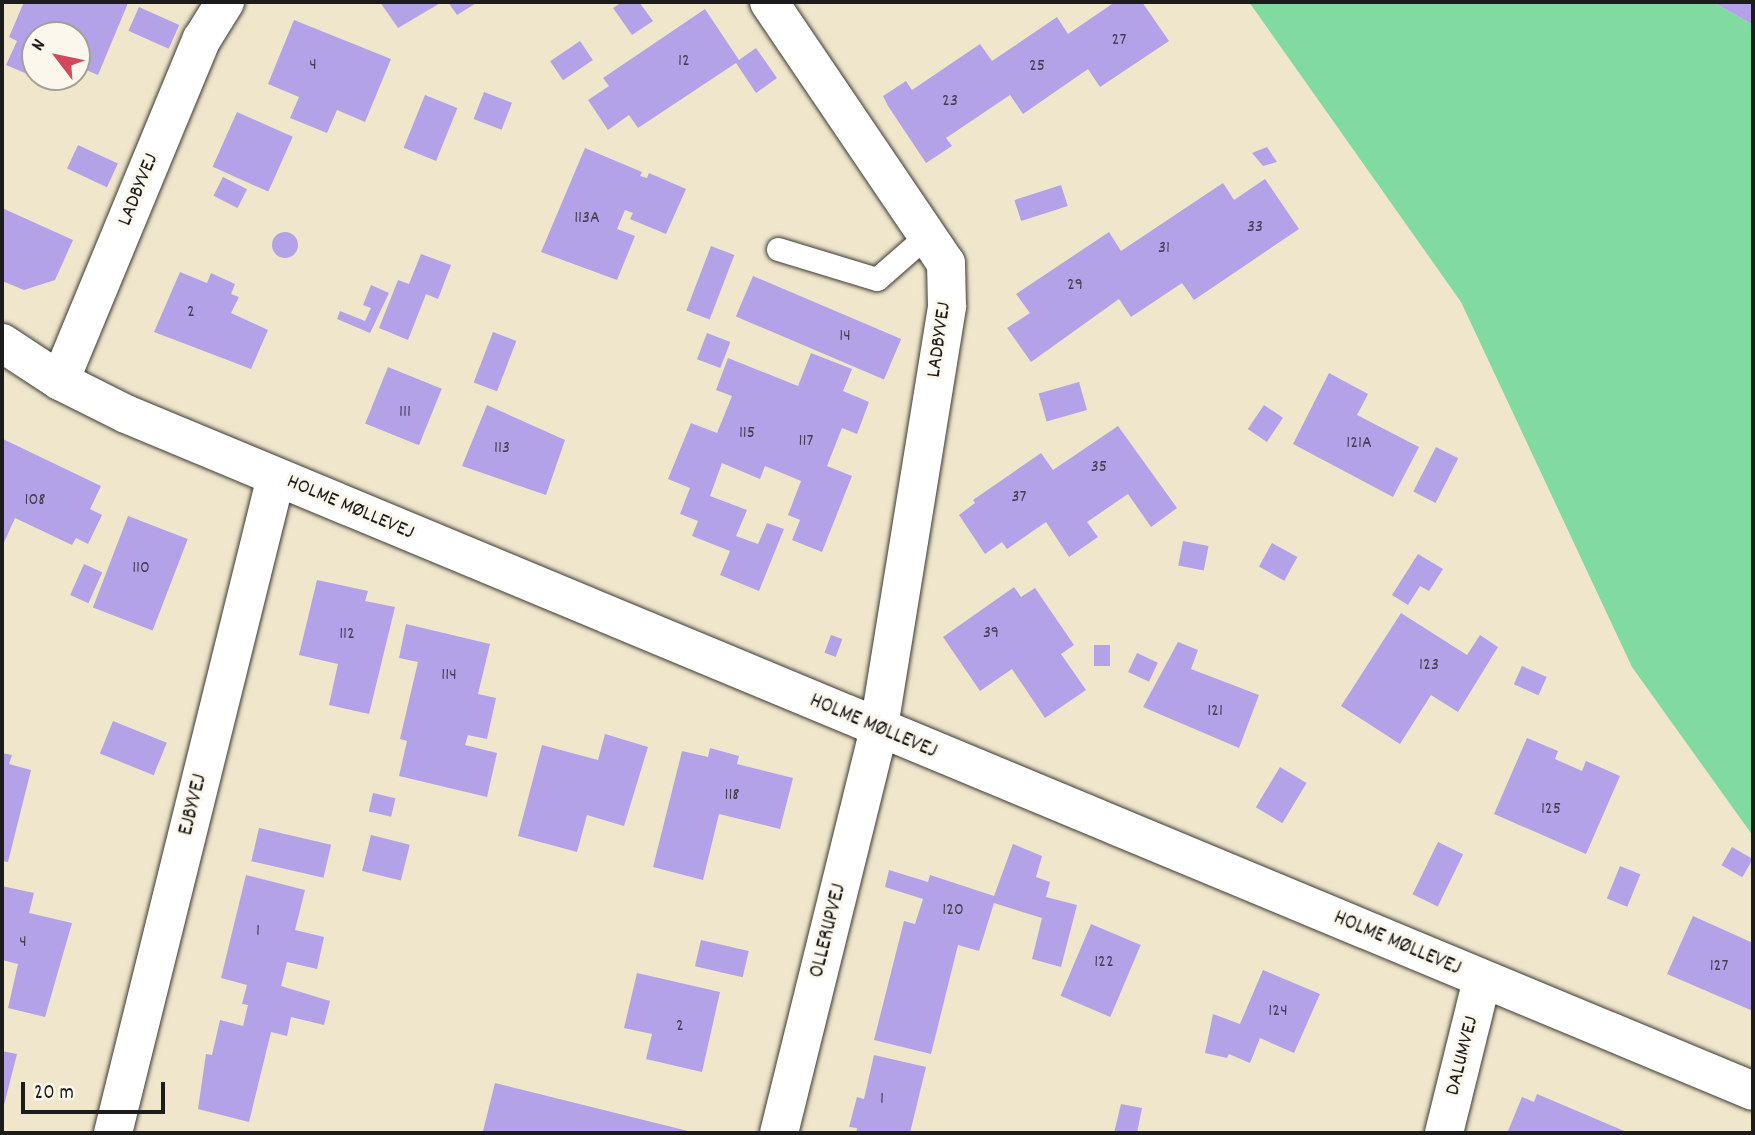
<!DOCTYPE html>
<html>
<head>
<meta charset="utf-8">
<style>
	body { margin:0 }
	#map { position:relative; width:1755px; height:1135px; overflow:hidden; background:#f0e6cb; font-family:Dekko,sans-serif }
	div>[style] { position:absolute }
	.green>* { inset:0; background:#81dba1 }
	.building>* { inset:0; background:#b4a2e8; transform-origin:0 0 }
	.round { border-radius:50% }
	.roads { filter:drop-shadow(0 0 2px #3c3a36) drop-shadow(0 0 2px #3c3a36) }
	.lane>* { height:23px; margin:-11.5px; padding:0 11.5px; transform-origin:11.5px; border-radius:11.5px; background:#fff }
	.street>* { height:38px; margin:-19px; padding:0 19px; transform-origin:19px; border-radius:19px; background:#fff }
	span { translate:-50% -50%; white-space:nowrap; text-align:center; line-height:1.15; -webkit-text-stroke:6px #fbf7ec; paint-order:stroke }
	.number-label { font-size:18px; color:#423e4f }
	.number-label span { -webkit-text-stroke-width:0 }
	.street-label { font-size:21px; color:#1c1c1c }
	.frame { position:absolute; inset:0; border:4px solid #1c1c1c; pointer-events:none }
	.north { position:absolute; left:21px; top:21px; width:70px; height:70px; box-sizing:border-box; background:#fbf7ec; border:2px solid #a29f99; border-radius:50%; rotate:302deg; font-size:19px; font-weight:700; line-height:28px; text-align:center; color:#1c1c1c }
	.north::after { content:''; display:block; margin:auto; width:24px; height:32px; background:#d1495b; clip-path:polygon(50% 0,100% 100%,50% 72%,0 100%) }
	.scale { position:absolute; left:21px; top:1082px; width:144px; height:32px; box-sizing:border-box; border:4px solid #1c1c1c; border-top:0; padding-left:9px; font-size:21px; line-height:24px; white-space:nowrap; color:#1c1c1c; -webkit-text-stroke:5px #fbf7ec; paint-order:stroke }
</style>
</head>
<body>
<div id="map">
	<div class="green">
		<i style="clip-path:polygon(1249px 2px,1713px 2px,1753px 25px,1753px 836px,1632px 667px,1461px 302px)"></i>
	</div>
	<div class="building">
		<i style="clip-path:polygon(24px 2px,124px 2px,128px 3px,98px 75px,77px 66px,77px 35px,35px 35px,35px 77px,62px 77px,58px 87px,6px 65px,17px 41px,9px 37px)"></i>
		<i style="clip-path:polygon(380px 2px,442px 2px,398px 28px)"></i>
		<i style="clip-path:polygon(448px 2px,478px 2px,457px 15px)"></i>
		<i style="clip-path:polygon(622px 2px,639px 2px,653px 21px,632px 35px,613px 8px)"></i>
		<i style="clip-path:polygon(1115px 2px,1142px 2px,1169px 41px,1100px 87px,1088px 69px,1023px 114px,1010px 95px,946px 138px,952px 146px,926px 163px,888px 106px,883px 96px,906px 81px,912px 90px,980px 44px,992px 61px,1057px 17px,1068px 34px)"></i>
		<i style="clip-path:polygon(1713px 2px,1753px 2px,1753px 25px)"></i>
		<i style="left:139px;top:7px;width:44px;height:26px;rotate:24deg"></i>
		<i style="clip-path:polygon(705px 9px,739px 60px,756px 48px,777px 78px,756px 93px,736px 63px,638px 128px,629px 115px,608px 130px,588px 100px,609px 86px,603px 78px)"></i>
		<i style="clip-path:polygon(294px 20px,391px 59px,365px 122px,337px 110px,327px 133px,290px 118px,299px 97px,268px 84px)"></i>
		<i style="left:580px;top:41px;width:23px;height:36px;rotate:56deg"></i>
		<i style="left:484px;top:92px;width:30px;height:29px;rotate:21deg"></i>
		<i style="left:425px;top:95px;width:35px;height:57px;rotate:22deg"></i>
		<i style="left:237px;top:112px;width:61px;height:60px;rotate:24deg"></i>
		<i style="left:78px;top:145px;width:44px;height:26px;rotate:25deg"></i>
		<i style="clip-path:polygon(1267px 147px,1277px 162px,1263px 166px,1252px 153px)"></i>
		<i style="clip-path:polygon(585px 148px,642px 172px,640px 176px,647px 178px,649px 173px,686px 189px,666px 234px,630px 219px,633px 213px,625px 210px,617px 229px,635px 236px,617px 280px,541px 252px)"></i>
		<i style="left:223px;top:177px;width:27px;height:21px;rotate:27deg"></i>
		<i style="clip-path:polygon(1265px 179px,1299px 229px,1194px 300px,1182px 283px,1131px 317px,1119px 299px,1031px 362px,1007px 328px,1030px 313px,1016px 294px,1109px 232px,1121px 251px,1223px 183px,1234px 200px)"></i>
		<i style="left:1061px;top:185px;width:22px;height:49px;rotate:72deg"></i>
		<i style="clip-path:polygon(2px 208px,73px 240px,55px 280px,24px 290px,2px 281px)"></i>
		<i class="round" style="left:272px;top:232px;width:26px;height:26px"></i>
		<i style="left:711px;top:246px;width:25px;height:69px;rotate:21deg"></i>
		<i style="clip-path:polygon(421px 254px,451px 265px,438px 299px,426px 294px,408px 340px,379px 328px,398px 280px,409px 284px)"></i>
		<i style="clip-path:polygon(180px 272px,207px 283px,211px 273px,235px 284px,231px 294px,239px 297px,231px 313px,268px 330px,251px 369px,154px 332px)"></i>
		<i style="left:753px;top:276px;width:161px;height:44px;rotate:23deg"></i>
		<i style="clip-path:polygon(371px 285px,389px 293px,370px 333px,337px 319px,340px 311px,365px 321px,371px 308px,363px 305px)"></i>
		<i style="left:493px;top:332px;width:25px;height:54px;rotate:21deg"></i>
		<i style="left:707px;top:333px;width:25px;height:28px;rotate:21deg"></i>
		<i style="clip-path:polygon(811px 353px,852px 369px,843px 391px,869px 402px,857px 434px,842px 428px,827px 466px,852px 476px,822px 552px,792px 540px,800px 520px,788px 515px,801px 481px,765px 466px,760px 479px,722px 463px,710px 496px,747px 510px,736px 536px,758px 544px,767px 523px,784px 529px,759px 591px,720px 575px,730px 551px,692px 536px,698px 521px,680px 514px,690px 488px,668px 479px,691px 423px,717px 433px,732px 396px,716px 390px,728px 358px,798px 386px)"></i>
		<i style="left:388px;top:367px;width:58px;height:61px;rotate:22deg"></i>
		<i style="clip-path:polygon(1329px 373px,1368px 394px,1357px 415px,1419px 447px,1393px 497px,1293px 444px)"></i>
		<i style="left:1079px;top:382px;width:29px;height:42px;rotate:74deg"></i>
		<i style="clip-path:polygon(487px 405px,565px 440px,546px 495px,462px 466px)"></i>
		<i style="left:1264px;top:405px;width:23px;height:29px;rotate:34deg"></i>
		<i style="clip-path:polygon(1118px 426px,1177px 508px,1151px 527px,1128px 494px,1087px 522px,1098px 537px,1069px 557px,1046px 522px,1007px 549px,1002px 542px,985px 554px,959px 515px,975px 503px,973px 500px,1041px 453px,1053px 470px)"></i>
		<i style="clip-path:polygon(3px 439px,101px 486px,90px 509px,102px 515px,88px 544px,76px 538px,72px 545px,15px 518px,2px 547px)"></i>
		<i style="left:1436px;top:447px;width:25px;height:50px;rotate:27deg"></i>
		<i style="left:128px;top:516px;width:64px;height:98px;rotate:21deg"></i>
		<i style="left:1183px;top:541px;width:26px;height:25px;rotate:11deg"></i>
		<i style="left:1272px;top:543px;width:29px;height:27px;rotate:29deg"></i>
		<i style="clip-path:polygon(1418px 554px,1443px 569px,1429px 591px,1420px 586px,1408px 605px,1392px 595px)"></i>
		<i style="left:84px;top:564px;width:20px;height:34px;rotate:24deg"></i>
		<i style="clip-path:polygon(317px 580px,368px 591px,365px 601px,395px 607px,369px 714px,329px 705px,338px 664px,299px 655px)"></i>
		<i style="clip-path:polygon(1014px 587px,1021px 597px,1035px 588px,1074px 645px,1061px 654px,1086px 690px,1045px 718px,1012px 669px,980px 691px,943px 637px)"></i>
		<i style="clip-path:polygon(1401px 613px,1467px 655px,1480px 635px,1498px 647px,1458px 712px,1431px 695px,1400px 744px,1341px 706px)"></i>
		<i style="clip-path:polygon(406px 624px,490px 644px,478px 694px,496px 698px,487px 739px,468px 735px,465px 745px,497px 753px,487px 797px,399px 776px,407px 741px,400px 739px,418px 662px,399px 658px)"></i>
		<i style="left:831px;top:635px;width:12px;height:19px;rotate:20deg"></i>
		<i style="clip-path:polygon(1178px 642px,1198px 650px,1191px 669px,1259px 695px,1239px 748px,1143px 707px)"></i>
		<i style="left:1094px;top:645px;width:16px;height:21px"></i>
		<i style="left:1137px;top:653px;width:23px;height:21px;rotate:25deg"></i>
		<i style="left:1522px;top:666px;width:27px;height:20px;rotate:24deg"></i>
		<i style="left:113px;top:721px;width:58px;height:35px;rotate:22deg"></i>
		<i style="clip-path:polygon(605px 734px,648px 747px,624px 826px,587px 815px,577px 852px,518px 836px,542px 745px,598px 760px)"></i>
		<i style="clip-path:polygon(1527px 738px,1558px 751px,1555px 759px,1582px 771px,1586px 761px,1620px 776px,1586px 854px,1494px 814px)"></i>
		<i style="clip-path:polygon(710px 748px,739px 756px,737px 764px,793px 778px,780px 829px,719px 814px,703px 880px,653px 867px,682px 751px,708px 757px)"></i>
		<i style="clip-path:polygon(2px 753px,12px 755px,9px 764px,31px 770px,8px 862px,2px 861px)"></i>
		<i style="left:1280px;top:767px;width:31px;height:47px;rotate:31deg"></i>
		<i style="left:373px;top:793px;width:23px;height:19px;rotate:13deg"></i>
		<i style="left:259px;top:828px;width:74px;height:34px;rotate:13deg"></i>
		<i style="left:371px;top:835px;width:40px;height:37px;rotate:14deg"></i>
		<i style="left:1438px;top:842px;width:28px;height:58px;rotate:26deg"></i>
		<i style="clip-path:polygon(1013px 844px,1042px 856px,1036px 877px,1050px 882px,1046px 897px,1077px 905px,1061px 967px,1032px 959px,1042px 918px,994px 903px,979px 951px,958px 945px,931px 1054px,874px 1040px,904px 921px,915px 924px,923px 899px,885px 887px,889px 870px,928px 882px,930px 875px,994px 896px)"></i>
		<i style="left:1732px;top:847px;width:24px;height:21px;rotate:30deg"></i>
		<i style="left:1620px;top:866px;width:22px;height:35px;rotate:22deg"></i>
		<i style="clip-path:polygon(246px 875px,305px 890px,295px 930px,324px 937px,317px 969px,287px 962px,281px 986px,330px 1001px,324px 1025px,291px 1017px,287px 1036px,271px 1032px,249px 1122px,198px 1109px,206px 1054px,212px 1055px,220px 1020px,243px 1026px,248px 1005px,242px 1004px,247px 985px,221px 978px)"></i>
		<i style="clip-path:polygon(2px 886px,34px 893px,29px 913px,72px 923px,45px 1017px,8px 1008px,18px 964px,2px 960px)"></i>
		<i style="clip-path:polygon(1693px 916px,1753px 943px,1753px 1011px,1667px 974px)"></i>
		<i style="left:1091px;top:924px;width:54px;height:78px;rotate:23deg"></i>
		<i style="left:701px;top:940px;width:49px;height:27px;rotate:13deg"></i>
		<i style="clip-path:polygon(1263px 970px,1320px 994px,1294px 1053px,1260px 1038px,1250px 1063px,1229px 1054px,1227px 1058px,1205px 1053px,1213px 1014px,1240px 1024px)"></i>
		<i style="clip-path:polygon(637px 973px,720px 992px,702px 1072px,646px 1059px,652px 1034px,624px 1028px)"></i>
		<i style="clip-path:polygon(2px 1051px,17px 1054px,3px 1109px,2px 1109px)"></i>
		<i style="clip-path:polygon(874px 1055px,926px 1067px,910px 1133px,856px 1133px,857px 1128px,849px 1127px,857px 1097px,864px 1099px)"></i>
		<i style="clip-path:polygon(495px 1083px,692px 1132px,692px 1133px,483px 1131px)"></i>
		<i style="clip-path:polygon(1537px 1094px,1629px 1133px,1508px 1131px,1522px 1097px,1534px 1102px)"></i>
		<i style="clip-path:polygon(1121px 1104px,1142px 1108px,1137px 1133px,1114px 1133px)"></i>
	</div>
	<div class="roads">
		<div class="lane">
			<i style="left:778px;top:249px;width:103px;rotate:16.9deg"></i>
			<i style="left:877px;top:279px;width:67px;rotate:-41.3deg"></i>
		</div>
		<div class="street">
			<i style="left:769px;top:2px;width:315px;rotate:55.9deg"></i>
			<i style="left:946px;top:263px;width:44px;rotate:88.7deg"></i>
			<i style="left:947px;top:307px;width:427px;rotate:99.2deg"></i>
			<i style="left:879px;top:729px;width:416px;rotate:103.9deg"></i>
			<i style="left:2px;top:343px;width:69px;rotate:33.2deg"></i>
			<i style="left:60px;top:381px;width:74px;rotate:26.6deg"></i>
			<i style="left:126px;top:414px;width:1762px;rotate:22.59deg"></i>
			<i style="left:60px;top:381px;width:370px;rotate:-67.5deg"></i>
			<i style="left:202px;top:39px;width:44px;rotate:-58.1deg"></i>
			<i style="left:113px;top:1133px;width:676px;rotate:-76.05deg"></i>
			<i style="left:1444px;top:1133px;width:158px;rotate:-76.1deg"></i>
		</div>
	</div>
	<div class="number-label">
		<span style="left:1119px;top:41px">27</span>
		<span style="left:684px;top:62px">12</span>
		<span style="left:313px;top:66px">4</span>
		<span style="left:1037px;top:67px">25</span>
		<span style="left:950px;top:102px">23</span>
		<span style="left:587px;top:219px">113A</span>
		<span style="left:1255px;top:228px">33</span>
		<span style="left:1164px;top:249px">31</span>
		<span style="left:1075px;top:286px">29</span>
		<span style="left:191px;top:313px">2</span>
		<span style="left:845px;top:337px">14</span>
		<span style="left:405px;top:413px">111</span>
		<span style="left:747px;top:434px">115</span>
		<span style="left:806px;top:442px">117</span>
		<span style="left:1359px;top:444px">121A</span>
		<span style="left:502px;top:449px">113</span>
		<span style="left:1099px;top:468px">35</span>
		<span style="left:1019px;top:498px">37</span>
		<span style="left:35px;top:501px">108</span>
		<span style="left:141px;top:569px">110</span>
		<span style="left:991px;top:634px">39</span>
		<span style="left:347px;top:635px">112</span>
		<span style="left:1429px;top:666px">123</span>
		<span style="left:449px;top:676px">114</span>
		<span style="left:1215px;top:712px">121</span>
		<span style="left:732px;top:796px">118</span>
		<span style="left:1551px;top:810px">125</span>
		<span style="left:953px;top:911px">120</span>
		<span style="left:258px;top:932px">1</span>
		<span style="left:23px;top:943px">4</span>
		<span style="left:1104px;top:963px">122</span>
		<span style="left:1719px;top:967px">127</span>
		<span style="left:1278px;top:1012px">124</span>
		<span style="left:680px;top:1027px">2</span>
		<span style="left:882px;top:1100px">1</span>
	</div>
	<div class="street-label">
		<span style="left:139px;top:190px;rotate:-68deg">LADBYVEJ</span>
		<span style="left:940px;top:340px;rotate:-82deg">LADBYVEJ</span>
		<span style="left:350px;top:508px;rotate:23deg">HOLME MØLLEVEJ</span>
		<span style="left:873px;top:727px;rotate:23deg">HOLME MØLLEVEJ</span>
		<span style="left:194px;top:805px;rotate:-76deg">EJBYVEJ</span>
		<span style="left:829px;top:931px;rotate:-76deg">OLLERUPVEJ</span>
		<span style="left:1397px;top:944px;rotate:23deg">HOLME MØLLEVEJ</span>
		<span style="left:1463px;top:1056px;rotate:-76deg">DALUMVEJ</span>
	</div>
	<div class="frame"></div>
	<div class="north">N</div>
	<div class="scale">20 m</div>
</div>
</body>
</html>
